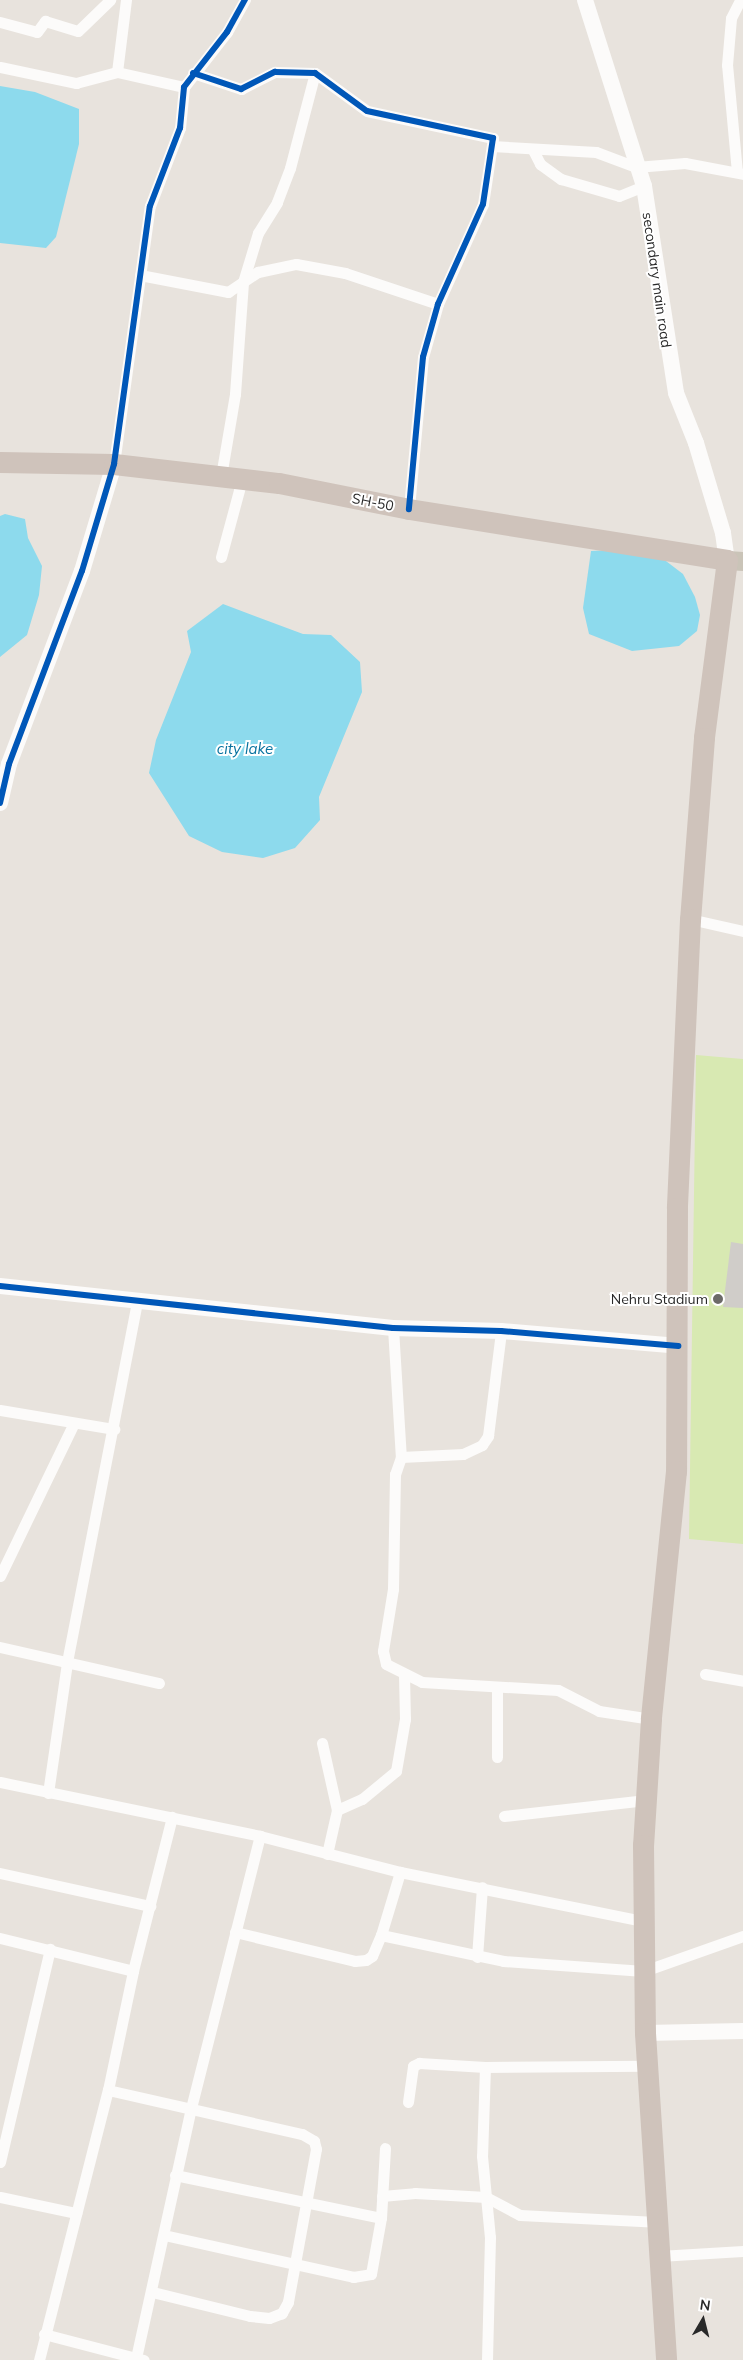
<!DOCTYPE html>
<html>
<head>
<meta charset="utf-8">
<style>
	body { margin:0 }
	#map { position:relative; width:743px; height:2360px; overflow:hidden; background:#e8e3dd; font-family:Mulish,sans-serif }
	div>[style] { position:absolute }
	.pitch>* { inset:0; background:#d8e9b2 }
	.water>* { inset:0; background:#8ddaed }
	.building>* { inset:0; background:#d0cdc9 }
	.street>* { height:11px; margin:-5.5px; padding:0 5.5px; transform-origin:5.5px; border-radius:5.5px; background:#fcfbfa }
	.secondary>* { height:16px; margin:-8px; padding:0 8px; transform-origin:8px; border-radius:8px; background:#fcfbfa }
	.primary>* { height:19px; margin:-9.5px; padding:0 9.5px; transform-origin:9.5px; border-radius:9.5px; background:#cac4b8 }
	.highway>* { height:21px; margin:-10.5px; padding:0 10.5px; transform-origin:10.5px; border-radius:10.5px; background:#cfc3bb }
	.cycleway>* { height:6px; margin:-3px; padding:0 3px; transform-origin:3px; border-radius:3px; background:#0057b8 }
	.dots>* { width:14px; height:14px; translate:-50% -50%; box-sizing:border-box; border:2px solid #fff; border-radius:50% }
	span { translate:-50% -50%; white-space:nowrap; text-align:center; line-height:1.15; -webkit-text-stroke:4px #fff; paint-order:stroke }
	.street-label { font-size:14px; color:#292929 }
	.poi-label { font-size:14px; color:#292929 }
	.right { translate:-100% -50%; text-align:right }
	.water-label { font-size:15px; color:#07729f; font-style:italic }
	.north { position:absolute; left:678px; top:2295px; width:50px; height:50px; -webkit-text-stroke:4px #fff; paint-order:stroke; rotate:8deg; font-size:14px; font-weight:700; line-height:20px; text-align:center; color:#292929 }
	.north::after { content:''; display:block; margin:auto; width:18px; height:22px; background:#292929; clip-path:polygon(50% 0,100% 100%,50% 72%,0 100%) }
</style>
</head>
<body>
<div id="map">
	<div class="pitch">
		<i style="clip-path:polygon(696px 1055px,743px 1059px,743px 1544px,689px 1539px)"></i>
	</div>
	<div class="water">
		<i style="clip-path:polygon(0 86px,35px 92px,79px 109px,79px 144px,56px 237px,46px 248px,0 243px)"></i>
		<i style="clip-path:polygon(5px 514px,25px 519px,28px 538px,42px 566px,39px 595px,27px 635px,0 657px,0 516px)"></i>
		<i style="clip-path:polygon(630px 549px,662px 558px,683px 574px,695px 597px,700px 615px,697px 631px,679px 646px,632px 651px,589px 634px,583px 608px,591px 551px)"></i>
		<i style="clip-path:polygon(223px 604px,303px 634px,331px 635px,360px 662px,362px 692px,319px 797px,320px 820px,295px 848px,263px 858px,222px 852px,189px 836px,149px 773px,156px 740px,191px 652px,187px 631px)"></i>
	</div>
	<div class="building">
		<i style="clip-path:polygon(731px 1242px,743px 1244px,743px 1308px,723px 1307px)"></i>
	</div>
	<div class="street">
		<i style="left:0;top:22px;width:38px;rotate:15deg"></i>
		<i style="left:37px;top:32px;width:14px;rotate:-54deg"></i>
		<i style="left:45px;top:21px;width:34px;rotate:17deg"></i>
		<i style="left:78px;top:31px;width:45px;rotate:-44.1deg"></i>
		<i style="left:0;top:67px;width:78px;rotate:11.9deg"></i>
		<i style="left:76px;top:83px;width:42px;rotate:-15deg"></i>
		<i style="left:117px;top:72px;width:69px;rotate:12.6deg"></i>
		<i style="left:117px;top:72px;width:73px;rotate:-82.9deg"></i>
		<i style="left:193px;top:73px;width:51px;rotate:18.4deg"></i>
		<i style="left:241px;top:89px;width:38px;rotate:-27deg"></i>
		<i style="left:275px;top:72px;width:40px;rotate:1.4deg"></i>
		<i style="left:315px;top:73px;width:64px;rotate:36.2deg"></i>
		<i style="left:367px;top:111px;width:129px;rotate:12.1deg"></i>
		<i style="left:493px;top:138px;width:67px;rotate:98.6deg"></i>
		<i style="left:483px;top:204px;width:110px;rotate:114.2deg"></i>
		<i style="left:438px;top:304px;width:55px;rotate:105.8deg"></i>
		<i style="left:423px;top:357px;width:153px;rotate:95.3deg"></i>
		<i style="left:492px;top:146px;width:104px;rotate:3.3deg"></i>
		<i style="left:596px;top:152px;width:43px;rotate:20.6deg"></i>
		<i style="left:636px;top:167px;width:49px;rotate:-4.7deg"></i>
		<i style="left:685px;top:163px;width:59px;rotate:10.7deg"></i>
		<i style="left:533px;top:150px;width:16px;rotate:63deg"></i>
		<i style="left:540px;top:164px;width:26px;rotate:36deg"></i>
		<i style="left:561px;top:179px;width:60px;rotate:16.3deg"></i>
		<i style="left:619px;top:196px;width:27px;rotate:-22deg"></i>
		<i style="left:737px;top:172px;width:107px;rotate:-95.3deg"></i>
		<i style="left:727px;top:65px;width:47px;rotate:-85.1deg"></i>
		<i style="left:731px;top:18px;width:20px;rotate:-63deg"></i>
		<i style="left:140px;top:275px;width:90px;rotate:10.9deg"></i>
		<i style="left:228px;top:292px;width:36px;rotate:-34deg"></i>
		<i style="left:258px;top:272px;width:39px;rotate:-12deg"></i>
		<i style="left:296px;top:264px;width:50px;rotate:10.4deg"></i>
		<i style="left:345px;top:273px;width:98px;rotate:18.4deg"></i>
		<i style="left:114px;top:464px;width:260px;rotate:-82.1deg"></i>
		<i style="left:150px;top:206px;width:84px;rotate:-69deg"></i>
		<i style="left:180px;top:128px;width:41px;rotate:-84.4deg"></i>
		<i style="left:184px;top:87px;width:70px;rotate:-52deg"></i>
		<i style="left:227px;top:32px;width:37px;rotate:-61deg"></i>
		<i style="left:221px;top:476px;width:83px;rotate:-80.3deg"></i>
		<i style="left:235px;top:394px;width:112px;rotate:-85.9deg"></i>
		<i style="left:243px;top:282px;width:51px;rotate:-73deg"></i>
		<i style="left:258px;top:233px;width:36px;rotate:-58deg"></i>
		<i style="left:277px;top:202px;width:36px;rotate:-69deg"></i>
		<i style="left:290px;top:168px;width:98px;rotate:-75.3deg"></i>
		<i style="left:221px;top:557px;width:81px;rotate:-74.9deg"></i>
		<i style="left:690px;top:919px;width:54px;rotate:12.8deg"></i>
		<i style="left:393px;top:1328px;width:129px;rotate:86.5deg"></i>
		<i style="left:401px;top:1457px;width:18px;rotate:109deg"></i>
		<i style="left:395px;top:1474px;width:115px;rotate:91deg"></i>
		<i style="left:393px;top:1589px;width:63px;rotate:99.2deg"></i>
		<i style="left:383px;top:1651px;width:13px;rotate:77deg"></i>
		<i style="left:386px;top:1664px;width:40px;rotate:26.6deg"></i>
		<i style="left:422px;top:1682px;width:136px;rotate:3.4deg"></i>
		<i style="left:558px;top:1690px;width:46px;rotate:27.1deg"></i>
		<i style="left:599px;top:1711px;width:53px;rotate:8.7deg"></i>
		<i style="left:0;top:1410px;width:116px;rotate:9.5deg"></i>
		<i style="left:401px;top:1457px;width:62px;rotate:-2.8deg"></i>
		<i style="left:463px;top:1454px;width:21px;rotate:-25deg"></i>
		<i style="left:482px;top:1445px;width:11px;rotate:-56deg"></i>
		<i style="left:488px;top:1436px;width:106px;rotate:-82.9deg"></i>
		<i style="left:0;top:1576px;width:168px;rotate:-64.2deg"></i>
		<i style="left:0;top:1647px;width:163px;rotate:12.8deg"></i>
		<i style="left:705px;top:1674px;width:39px;rotate:10deg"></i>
		<i style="left:322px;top:1743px;width:69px;rotate:77.4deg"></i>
		<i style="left:497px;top:1757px;width:69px;rotate:-90deg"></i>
		<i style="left:0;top:1782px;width:266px;rotate:11.7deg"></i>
		<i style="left:260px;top:1836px;width:145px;rotate:14.4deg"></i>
		<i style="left:400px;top:1872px;width:248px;rotate:11.4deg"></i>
		<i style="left:48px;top:1793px;width:132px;rotate:-81.7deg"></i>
		<i style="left:67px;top:1662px;width:368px;rotate:-79deg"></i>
		<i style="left:504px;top:1816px;width:143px;rotate:-6.4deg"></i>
		<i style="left:327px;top:1854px;width:45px;rotate:-77.2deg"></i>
		<i style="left:337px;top:1810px;width:27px;rotate:-24deg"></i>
		<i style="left:362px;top:1799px;width:44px;rotate:-39.5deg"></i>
		<i style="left:396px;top:1771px;width:53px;rotate:-80.2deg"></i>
		<i style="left:405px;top:1719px;width:45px;rotate:-91.3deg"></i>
		<i style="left:0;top:1873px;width:154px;rotate:12.4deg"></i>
		<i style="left:235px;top:1932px;width:123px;rotate:13.6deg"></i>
		<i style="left:355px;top:1961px;width:11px;rotate:-5deg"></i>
		<i style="left:366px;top:1960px;width:7px;rotate:-34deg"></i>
		<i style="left:372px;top:1956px;width:23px;rotate:-67deg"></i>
		<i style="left:381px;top:1935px;width:66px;rotate:-73.2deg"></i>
		<i style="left:381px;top:1935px;width:125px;rotate:12deg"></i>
		<i style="left:503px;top:1961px;width:141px;rotate:4.1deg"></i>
		<i style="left:644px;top:1971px;width:105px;rotate:-19.5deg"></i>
		<i style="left:0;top:1938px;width:137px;rotate:13.9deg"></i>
		<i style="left:477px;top:1957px;width:70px;rotate:-85.9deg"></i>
		<i style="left:485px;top:2067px;width:89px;rotate:91.9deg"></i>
		<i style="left:482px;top:2156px;width:81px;rotate:84.4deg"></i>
		<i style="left:490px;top:2237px;width:123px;rotate:91.4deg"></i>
		<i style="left:108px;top:2090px;width:199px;rotate:12.8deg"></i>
		<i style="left:302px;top:2134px;width:14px;rotate:30deg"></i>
		<i style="left:314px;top:2141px;width:8px;rotate:76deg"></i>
		<i style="left:316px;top:2149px;width:156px;rotate:100.4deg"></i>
		<i style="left:288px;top:2302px;width:13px;rotate:119deg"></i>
		<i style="left:282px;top:2313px;width:14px;rotate:159deg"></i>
		<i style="left:269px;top:2318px;width:19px;rotate:-174deg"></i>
		<i style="left:250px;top:2316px;width:101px;rotate:-166.2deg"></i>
		<i style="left:408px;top:2102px;width:36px;rotate:-82deg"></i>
		<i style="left:413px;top:2066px;width:7px;rotate:-27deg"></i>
		<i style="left:419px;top:2063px;width:66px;rotate:3.5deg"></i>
		<i style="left:485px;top:2067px;width:162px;rotate:-0.4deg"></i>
		<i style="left:0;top:2162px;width:219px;rotate:-76.8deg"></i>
		<i style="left:175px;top:2175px;width:210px;rotate:11.8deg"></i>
		<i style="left:382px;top:2196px;width:33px;rotate:-5deg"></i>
		<i style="left:415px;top:2193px;width:71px;rotate:3.2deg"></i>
		<i style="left:486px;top:2197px;width:38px;rotate:28deg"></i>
		<i style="left:520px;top:2215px;width:136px;rotate:2.9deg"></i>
		<i style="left:0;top:2197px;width:78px;rotate:11.9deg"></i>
		<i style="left:164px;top:2235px;width:194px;rotate:12.5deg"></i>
		<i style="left:353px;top:2277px;width:18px;rotate:-9deg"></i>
		<i style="left:371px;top:2274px;width:57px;rotate:-79.9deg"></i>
		<i style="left:381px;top:2218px;width:70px;rotate:-86.7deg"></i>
		<i style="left:659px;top:2256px;width:84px;rotate:-3.4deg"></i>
		<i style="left:44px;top:2334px;width:103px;rotate:14.6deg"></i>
		<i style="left:136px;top:2358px;width:252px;rotate:-77.6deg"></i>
		<i style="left:190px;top:2112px;width:285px;rotate:-75.8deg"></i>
		<i style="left:39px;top:2360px;width:279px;rotate:-75.7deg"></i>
		<i style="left:108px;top:2090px;width:122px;rotate:-78.1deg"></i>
		<i style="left:133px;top:1971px;width:159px;rotate:-75.8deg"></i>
	</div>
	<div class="secondary">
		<i style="left:585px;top:0;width:195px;rotate:72.4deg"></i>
		<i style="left:644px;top:186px;width:209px;rotate:81.2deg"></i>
		<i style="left:676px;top:393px;width:54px;rotate:68.2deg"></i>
		<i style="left:696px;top:443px;width:94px;rotate:73.3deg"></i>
		<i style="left:723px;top:533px;width:27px;rotate:82deg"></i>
		<i style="left:0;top:803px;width:40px;rotate:-77deg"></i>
		<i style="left:9px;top:764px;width:206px;rotate:-69.3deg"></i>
		<i style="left:82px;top:571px;width:112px;rotate:-73.3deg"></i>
		<i style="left:0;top:1286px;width:395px;rotate:6.1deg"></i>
		<i style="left:393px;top:1328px;width:108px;rotate:1.6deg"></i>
		<i style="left:501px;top:1331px;width:178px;rotate:4.8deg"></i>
		<i style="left:645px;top:2033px;width:98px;rotate:-1.2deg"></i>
	</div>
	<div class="primary">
		<i style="left:727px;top:560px;width:16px;rotate:4deg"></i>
	</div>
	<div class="highway">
		<i style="left:0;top:462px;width:114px;rotate:1deg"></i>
		<i style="left:114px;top:464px;width:166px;rotate:6.6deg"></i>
		<i style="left:279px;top:483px;width:133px;rotate:11.3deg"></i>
		<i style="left:409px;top:509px;width:322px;rotate:9.1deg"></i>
		<i style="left:727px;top:560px;width:179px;rotate:97.4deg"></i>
		<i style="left:704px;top:738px;width:182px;rotate:94.4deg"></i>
		<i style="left:690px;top:919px;width:289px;rotate:92.6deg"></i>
		<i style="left:677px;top:1208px;width:263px;rotate:90.2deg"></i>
		<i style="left:676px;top:1471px;width:249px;rotate:95.8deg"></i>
		<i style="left:651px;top:1719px;width:126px;rotate:93.6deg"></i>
		<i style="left:643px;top:1845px;width:188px;rotate:89.4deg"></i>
		<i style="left:645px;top:2033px;width:328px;rotate:86.3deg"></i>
	</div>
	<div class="cycleway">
		<i style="left:193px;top:73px;width:51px;rotate:18.4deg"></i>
		<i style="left:241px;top:89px;width:38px;rotate:-27deg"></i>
		<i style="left:275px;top:72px;width:40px;rotate:1.4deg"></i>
		<i style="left:315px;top:73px;width:64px;rotate:36.2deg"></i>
		<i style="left:367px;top:111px;width:129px;rotate:12.1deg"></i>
		<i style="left:493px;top:138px;width:67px;rotate:98.6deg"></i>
		<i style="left:483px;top:204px;width:110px;rotate:114.2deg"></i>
		<i style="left:438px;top:304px;width:55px;rotate:105.8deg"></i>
		<i style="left:423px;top:357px;width:153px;rotate:95.3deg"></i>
		<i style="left:0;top:803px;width:40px;rotate:-77deg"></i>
		<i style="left:9px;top:764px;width:206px;rotate:-69.3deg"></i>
		<i style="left:82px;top:571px;width:112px;rotate:-73.3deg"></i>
		<i style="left:114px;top:464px;width:260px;rotate:-82.1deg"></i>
		<i style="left:150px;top:206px;width:84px;rotate:-69deg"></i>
		<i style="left:180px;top:128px;width:41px;rotate:-84.4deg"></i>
		<i style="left:184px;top:87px;width:70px;rotate:-52deg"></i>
		<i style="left:227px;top:32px;width:37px;rotate:-61deg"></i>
		<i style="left:0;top:1286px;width:395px;rotate:6.1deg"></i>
		<i style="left:393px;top:1328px;width:108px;rotate:1.6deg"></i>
		<i style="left:501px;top:1331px;width:178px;rotate:4.8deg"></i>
	</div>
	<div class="dots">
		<i style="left:718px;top:1299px;background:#6c6a68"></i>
	</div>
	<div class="street-label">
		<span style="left:657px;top:280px;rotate:82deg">secondary main road</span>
		<span style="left:373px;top:502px;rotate:11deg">SH-50</span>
	</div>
	<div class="poi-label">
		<span class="right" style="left:708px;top:1299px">Nehru Stadium</span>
	</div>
	<div class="water-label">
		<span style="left:245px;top:749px">city lake</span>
	</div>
	<div class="north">N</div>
</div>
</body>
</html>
